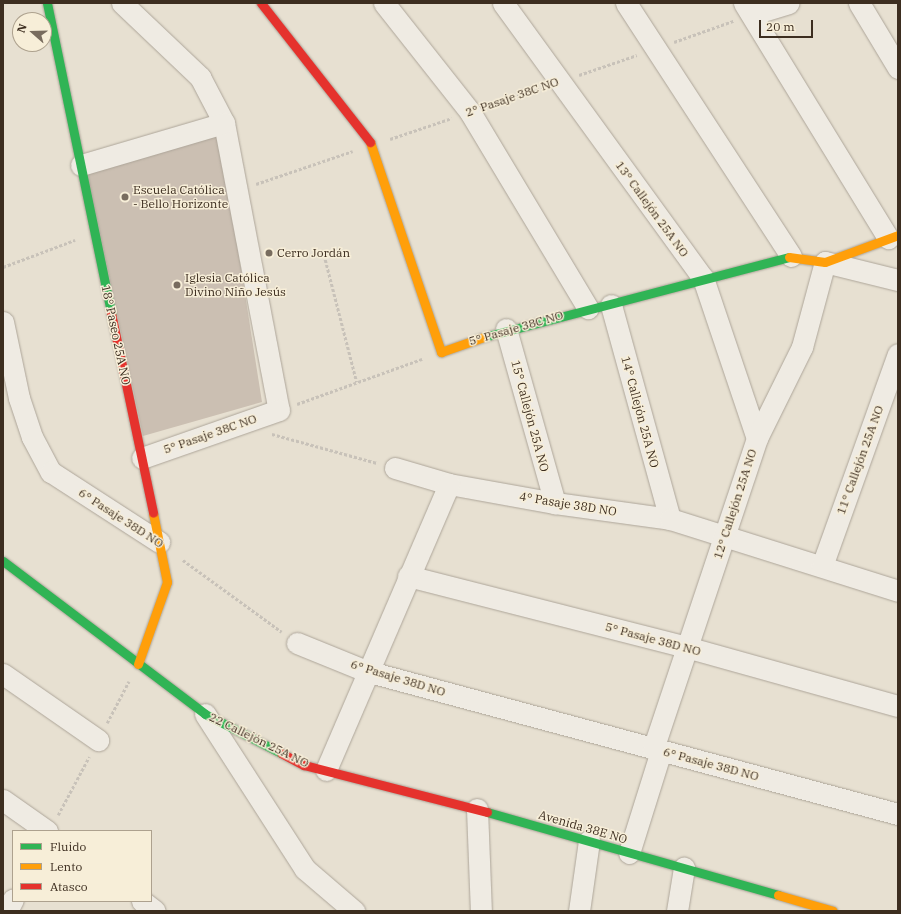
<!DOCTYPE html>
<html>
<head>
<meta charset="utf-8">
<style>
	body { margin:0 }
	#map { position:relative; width:901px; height:914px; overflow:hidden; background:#e7e0d1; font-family:"IBM Plex Serif",serif }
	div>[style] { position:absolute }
	.building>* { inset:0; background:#cbbfb2 }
	.path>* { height:2.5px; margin-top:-1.25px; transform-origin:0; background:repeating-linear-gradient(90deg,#c8c2b9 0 3px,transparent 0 5px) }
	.roads { filter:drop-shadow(0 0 1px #ada599) drop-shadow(0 0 1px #ada599) }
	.street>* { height:21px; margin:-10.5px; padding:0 10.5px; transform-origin:10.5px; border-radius:10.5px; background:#efebe3 }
	.fast>* { height:9px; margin:-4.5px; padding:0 4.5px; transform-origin:4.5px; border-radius:4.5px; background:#30b455 }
	.slow>* { height:9px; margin:-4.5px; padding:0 4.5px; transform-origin:4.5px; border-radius:4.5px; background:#ff9f0a }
	.jam>* { height:9px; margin:-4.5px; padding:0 4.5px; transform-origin:4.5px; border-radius:4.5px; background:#e5322d }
	.dots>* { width:11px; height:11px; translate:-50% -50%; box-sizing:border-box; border:2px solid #f7eed8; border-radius:50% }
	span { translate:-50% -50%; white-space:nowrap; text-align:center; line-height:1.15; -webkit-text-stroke:3px #f7eed8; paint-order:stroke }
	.street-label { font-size:12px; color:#3d2e20 }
	.poi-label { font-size:12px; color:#3d2e20 }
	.left { translate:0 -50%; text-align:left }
	.frame { position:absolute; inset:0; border:4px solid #3d2e20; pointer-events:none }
	.legend { position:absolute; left:12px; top:830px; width:140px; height:72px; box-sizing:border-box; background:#f7eed8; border:1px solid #ada18e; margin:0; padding:5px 7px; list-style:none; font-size:12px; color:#3d2e20 }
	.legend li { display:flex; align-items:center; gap:8px; height:20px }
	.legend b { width:20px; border:1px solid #ada18e }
	.north { position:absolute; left:12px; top:12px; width:40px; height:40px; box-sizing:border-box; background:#f7eed8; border:1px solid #ada18e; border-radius:50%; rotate:290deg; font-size:11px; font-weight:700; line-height:16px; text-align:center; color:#3d2e20 }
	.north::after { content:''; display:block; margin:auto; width:14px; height:18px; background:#786c5e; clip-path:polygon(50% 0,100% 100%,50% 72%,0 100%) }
	.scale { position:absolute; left:759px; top:20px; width:54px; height:18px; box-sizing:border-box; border:2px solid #3d2e20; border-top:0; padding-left:5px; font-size:12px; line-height:14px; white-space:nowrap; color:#3d2e20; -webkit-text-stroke:3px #f7eed8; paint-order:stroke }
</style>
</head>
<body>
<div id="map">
	<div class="building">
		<i style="clip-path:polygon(219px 129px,262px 402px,143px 436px,86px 168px)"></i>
	</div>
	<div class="path">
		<i style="left:674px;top:42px;width:63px;rotate:-19.6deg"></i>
		<i style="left:579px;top:75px;width:61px;rotate:-19deg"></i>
		<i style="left:489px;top:105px;width:55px;rotate:-18.1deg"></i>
		<i style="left:390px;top:139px;width:65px;rotate:-18.7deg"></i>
		<i style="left:256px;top:184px;width:102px;rotate:-18.8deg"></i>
		<i style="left:323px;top:250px;width:136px;rotate:75.6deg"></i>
		<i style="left:3px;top:267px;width:77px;rotate:-20.6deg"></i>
		<i style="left:297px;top:404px;width:133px;rotate:-19.8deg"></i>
		<i style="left:272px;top:434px;width:109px;rotate:15.4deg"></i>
		<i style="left:183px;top:560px;width:122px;rotate:36deg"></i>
		<i style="left:107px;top:723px;width:47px;rotate:-62.4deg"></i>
		<i style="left:58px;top:815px;width:66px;rotate:-61.9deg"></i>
	</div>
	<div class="roads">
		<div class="street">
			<i style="left:122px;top:3px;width:108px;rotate:43.5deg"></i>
			<i style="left:200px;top:77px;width:52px;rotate:62.4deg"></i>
			<i style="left:224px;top:123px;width:292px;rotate:79.2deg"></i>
			<i style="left:279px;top:410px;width:145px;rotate:160.7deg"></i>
			<i style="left:384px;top:3px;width:139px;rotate:51.7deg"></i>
			<i style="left:470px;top:112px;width:229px;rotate:59deg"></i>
			<i style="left:503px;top:3px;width:340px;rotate:54deg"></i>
			<i style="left:703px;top:278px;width:169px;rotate:71.4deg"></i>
			<i style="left:626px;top:3px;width:302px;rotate:56.9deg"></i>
			<i style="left:744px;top:3px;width:276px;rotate:58.5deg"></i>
			<i style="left:859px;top:3px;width:76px;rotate:59deg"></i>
			<i style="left:753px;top:14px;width:37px;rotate:-17deg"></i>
			<i style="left:81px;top:165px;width:149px;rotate:-16.4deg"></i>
			<i style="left:611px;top:305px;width:222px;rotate:74.6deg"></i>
			<i style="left:3px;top:322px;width:78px;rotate:78.1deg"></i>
			<i style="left:19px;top:398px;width:41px;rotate:71.6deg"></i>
			<i style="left:32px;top:437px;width:40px;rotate:62deg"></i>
			<i style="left:51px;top:472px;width:129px;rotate:32.9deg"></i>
			<i style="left:506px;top:329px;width:181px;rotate:74.3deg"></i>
			<i style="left:395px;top:468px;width:56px;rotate:16.5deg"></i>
			<i style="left:449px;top:484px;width:108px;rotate:10.2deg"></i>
			<i style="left:555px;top:503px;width:116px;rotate:7.9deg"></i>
			<i style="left:670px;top:519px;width:239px;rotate:17.5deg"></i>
			<i style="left:822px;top:566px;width:225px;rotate:-70.3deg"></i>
			<i style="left:408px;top:576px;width:287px;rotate:14.3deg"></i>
			<i style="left:686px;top:647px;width:220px;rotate:15.6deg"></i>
			<i style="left:297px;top:643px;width:74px;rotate:22.1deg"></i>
			<i style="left:366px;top:671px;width:551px;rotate:15.05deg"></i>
			<i style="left:3px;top:674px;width:116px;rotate:34.8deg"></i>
			<i style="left:205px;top:714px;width:184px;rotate:57.2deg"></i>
			<i style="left:305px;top:869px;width:65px;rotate:40.6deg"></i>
			<i style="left:653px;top:749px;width:328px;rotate:-71.5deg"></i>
			<i style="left:757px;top:438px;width:102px;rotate:-63.7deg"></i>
			<i style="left:802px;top:347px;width:88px;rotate:-74.9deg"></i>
			<i style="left:825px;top:262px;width:75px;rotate:13.9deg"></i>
			<i style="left:326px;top:770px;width:311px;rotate:-66.7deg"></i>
			<i style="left:3px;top:800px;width:54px;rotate:35.2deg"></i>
			<i style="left:477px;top:809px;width:102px;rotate:87.8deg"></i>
			<i style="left:629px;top:853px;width:107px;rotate:-72.6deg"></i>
			<i style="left:142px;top:901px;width:16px;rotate:38deg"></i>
			<i style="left:7px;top:911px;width:13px;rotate:-63deg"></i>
			<i style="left:579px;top:911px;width:71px;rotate:-81.9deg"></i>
			<i style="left:677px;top:911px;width:44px;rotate:-80.8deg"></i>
		</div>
		<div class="fast">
			<i style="left:47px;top:3px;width:317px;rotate:78.3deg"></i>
			<i style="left:484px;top:337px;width:315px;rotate:-14.7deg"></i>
			<i style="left:3px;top:561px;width:253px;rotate:37.1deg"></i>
			<i style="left:205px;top:714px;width:85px;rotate:27.2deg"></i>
			<i style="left:487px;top:812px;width:303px;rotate:15.9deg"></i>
		</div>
		<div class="slow">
			<i style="left:370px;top:142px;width:222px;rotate:71.3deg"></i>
			<i style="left:441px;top:352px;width:46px;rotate:-19.2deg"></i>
			<i style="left:789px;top:257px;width:36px;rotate:8deg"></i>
			<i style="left:825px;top:262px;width:78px;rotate:-20.3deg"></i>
			<i style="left:138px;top:664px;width:87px;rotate:-70.5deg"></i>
			<i style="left:167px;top:582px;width:70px;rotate:-101.5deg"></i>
			<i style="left:778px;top:895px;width:57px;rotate:16.2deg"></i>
		</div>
		<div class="jam">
			<i style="left:261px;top:3px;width:177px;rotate:51.9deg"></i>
			<i style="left:111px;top:313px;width:204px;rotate:78.1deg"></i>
			<i style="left:281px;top:753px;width:26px;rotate:28deg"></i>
			<i style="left:304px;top:765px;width:189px;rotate:14.4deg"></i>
		</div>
	</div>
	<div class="dots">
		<i style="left:125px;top:197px;background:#786c5e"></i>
		<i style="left:269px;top:253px;background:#786c5e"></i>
		<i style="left:177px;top:285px;background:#786c5e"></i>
	</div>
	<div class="street-label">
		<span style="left:512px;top:97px;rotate:-19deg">2° Pasaje 38C NO</span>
		<span style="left:652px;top:209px;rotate:54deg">13° Callejón 25A NO</span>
		<span style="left:516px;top:328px;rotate:-16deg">5° Pasaje 38C NO</span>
		<span style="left:116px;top:335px;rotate:78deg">18° Paseo 25A NO</span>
		<span style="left:640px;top:412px;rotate:75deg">14° Callejón 25A NO</span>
		<span style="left:530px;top:416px;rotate:75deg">15° Callejón 25A NO</span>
		<span style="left:210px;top:434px;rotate:-19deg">5° Pasaje 38C NO</span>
		<span style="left:860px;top:460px;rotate:-70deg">11° Callejón 25A NO</span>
		<span style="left:568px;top:504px;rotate:9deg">4° Pasaje 38D NO</span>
		<span style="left:735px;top:504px;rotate:-72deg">12° Callejón 25A NO</span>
		<span style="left:121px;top:518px;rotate:33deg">6° Pasaje 38D NO</span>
		<span style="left:653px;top:639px;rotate:15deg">5° Pasaje 38D NO</span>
		<span style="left:398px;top:678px;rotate:17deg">6° Pasaje 38D NO</span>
		<span style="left:259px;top:740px;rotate:26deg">22 Callejón 25A NO</span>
		<span style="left:711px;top:764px;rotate:15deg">6° Pasaje 38D NO</span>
		<span style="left:583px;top:827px;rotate:16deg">Avenida 38E NO</span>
	</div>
	<div class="poi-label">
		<span class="left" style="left:133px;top:197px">Escuela Católica<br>- Bello Horizonte</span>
		<span class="left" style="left:277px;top:253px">Cerro Jordán</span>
		<span class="left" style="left:185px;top:285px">Iglesia Católica<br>Divino Niño Jesús</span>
	</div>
	<div class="frame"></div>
	<ul class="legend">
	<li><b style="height:5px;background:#30b455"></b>Fluido</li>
	<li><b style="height:5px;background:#ff9f0a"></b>Lento</li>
	<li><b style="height:5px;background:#e5322d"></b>Atasco</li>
	</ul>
	<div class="north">N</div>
	<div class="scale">20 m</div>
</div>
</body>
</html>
